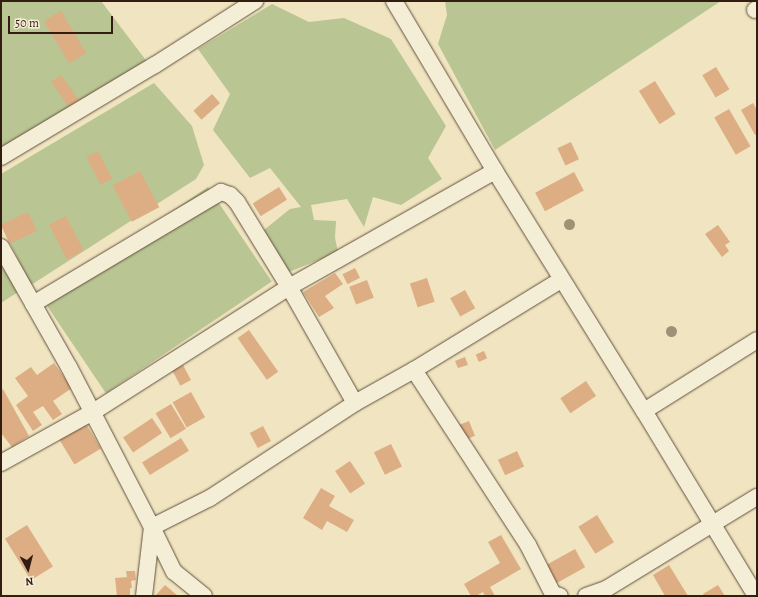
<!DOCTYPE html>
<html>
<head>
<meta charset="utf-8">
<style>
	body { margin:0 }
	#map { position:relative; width:758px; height:597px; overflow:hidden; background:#f0e5c0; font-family:Alegreya,serif }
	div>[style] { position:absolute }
	.green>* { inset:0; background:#b9c592; transform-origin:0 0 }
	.building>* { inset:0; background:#ddae84; transform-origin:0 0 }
	.roads { filter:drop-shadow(0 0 1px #624f3e) drop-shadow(0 0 1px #624f3e) }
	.minor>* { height:16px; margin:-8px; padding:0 8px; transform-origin:8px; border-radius:8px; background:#f5eed6 }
	.trees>* { width:11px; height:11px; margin:-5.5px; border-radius:50%; background:#9e9276 }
	span { translate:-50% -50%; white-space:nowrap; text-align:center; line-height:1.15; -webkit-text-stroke:3.5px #f5eed6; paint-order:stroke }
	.frame { position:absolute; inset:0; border:2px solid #331d13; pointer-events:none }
	.north { position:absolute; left:8px; top:549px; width:40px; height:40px; -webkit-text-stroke:3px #f5eed6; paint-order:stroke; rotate:173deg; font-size:11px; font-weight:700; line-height:16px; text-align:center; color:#331d13 }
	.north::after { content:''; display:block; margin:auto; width:14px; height:18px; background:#331d13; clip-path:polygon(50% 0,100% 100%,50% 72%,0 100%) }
	.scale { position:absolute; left:8px; top:16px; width:105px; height:18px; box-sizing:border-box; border:2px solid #331d13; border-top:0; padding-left:5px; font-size:12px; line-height:14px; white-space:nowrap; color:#331d13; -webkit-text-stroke:3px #f5eed6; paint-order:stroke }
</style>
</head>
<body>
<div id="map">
	<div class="green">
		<i style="clip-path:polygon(1px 1px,101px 1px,151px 67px,1px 155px)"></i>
		<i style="clip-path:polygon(445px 1px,721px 1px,495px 150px,438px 44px,447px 15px)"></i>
		<i style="clip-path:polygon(272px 4px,309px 22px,344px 18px,391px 39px,446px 126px,428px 158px,442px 179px,401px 205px,373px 197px,364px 227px,347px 199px,311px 205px,314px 220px,336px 221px,335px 238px,338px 252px,289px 272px,264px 230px,290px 209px,301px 207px,270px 168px,250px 178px,213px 130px,230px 94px,198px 49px)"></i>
		<i style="clip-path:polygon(154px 83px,192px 126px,204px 165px,196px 179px,31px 285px,1px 225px,1px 174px)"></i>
		<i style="left:208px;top:187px;width:114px;height:200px;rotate:56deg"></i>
		<i style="clip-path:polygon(1px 265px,18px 292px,1px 303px)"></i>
	</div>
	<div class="building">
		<i style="left:61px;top:11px;width:49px;height:20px;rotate:59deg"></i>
		<i style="left:716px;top:67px;width:26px;height:16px;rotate:59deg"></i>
		<i style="left:61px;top:75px;width:37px;height:12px;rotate:55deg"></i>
		<i style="left:655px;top:81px;width:39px;height:19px;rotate:58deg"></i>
		<i style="left:212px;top:94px;width:12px;height:25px;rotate:48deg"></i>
		<i style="clip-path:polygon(753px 103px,757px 110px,757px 134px,755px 135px,741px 110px)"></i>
		<i style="left:729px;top:109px;width:43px;height:17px;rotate:60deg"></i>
		<i style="left:571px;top:142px;width:19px;height:15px;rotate:65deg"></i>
		<i style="left:98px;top:151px;width:31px;height:13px;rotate:63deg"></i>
		<i style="left:140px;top:171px;width:41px;height:31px;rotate:62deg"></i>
		<i style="left:574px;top:172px;width:21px;height:44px;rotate:62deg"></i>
		<i style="left:279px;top:187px;width:15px;height:31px;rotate:58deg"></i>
		<i style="left:28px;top:212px;width:21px;height:30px;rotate:65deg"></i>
		<i style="left:66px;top:216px;width:39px;height:19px;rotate:63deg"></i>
		<i style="clip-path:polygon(718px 225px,730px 242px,725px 245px,729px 251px,722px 257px,705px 234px)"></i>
		<i style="left:355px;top:268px;width:11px;height:14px;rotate:63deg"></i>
		<i style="clip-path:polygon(335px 273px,343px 284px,325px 296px,334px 308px,319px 317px,303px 292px)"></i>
		<i style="left:427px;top:278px;width:25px;height:18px;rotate:72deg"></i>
		<i style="left:367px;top:280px;width:19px;height:19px;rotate:69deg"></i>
		<i style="left:465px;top:290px;width:21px;height:17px;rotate:61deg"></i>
		<i style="left:249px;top:330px;width:51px;height:14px;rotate:55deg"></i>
		<i style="left:484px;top:351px;width:8px;height:9px;rotate:67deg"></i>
		<i style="clip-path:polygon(465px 357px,468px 365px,458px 368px,455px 361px)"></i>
		<i style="clip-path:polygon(54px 363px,72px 388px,53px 401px,62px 414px,53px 420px,43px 406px,33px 412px,42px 425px,33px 431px,16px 405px,28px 396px,15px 378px,31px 367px,37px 375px)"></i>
		<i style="left:183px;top:365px;width:17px;height:12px;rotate:62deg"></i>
		<i style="left:586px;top:381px;width:18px;height:31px;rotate:56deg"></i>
		<i style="clip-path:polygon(3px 389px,29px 436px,12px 447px,1px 433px,1px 390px)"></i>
		<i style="left:191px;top:392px;width:29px;height:21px;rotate:61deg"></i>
		<i style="left:171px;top:404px;width:29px;height:18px;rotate:59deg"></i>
		<i style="left:152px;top:418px;width:18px;height:35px;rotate:56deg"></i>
		<i style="left:469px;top:421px;width:16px;height:15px;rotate:68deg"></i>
		<i style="left:85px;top:422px;width:31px;height:31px;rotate:59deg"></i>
		<i style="left:263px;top:426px;width:17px;height:15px;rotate:62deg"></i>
		<i style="left:181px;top:438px;width:15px;height:46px;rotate:58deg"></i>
		<i style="left:391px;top:444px;width:25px;height:19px;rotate:64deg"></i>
		<i style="left:517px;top:451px;width:17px;height:21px;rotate:65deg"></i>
		<i style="left:350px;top:461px;width:27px;height:18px;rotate:56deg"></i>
		<i style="clip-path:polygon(321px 488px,335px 496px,329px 506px,354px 520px,347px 532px,327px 521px,322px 530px,303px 518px)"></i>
		<i style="left:597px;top:515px;width:32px;height:22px;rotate:58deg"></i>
		<i style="left:27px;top:525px;width:49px;height:26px;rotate:58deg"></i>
		<i style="clip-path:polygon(501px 535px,521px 569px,490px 587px,495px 596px,485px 596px,483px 592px,476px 596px,471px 596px,464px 584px,500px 563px,488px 542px)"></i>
		<i style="left:575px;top:549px;width:21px;height:36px;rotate:61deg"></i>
		<i style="clip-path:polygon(669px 565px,688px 596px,665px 596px,653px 575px)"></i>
		<i style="clip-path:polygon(126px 571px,135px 571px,136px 580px,131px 581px,132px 588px,130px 588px,130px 595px,117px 596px,115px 578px,127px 577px)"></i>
		<i style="clip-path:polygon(165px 585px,178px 596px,155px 596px)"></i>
		<i style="clip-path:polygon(718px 585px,725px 596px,704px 596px,703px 594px)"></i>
	</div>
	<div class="roads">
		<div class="minor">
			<i style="left:394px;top:1px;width:198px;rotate:59.3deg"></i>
			<i style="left:495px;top:171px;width:282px;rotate:58.2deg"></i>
			<i style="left:644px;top:411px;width:216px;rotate:58.8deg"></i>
			<i style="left:755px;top:10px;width:2px;rotate:-27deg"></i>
			<i style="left:1px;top:157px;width:179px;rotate:-30.9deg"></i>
			<i style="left:155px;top:65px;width:119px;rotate:-32.6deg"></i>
			<i style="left:1px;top:247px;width:138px;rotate:60.5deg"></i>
			<i style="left:69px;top:367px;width:180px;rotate:62.6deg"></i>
			<i style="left:152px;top:527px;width:69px;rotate:96.6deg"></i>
			<i style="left:33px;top:304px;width:219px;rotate:-30.8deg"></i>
			<i style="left:221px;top:192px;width:9px;rotate:18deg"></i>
			<i style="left:230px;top:195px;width:10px;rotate:45deg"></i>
			<i style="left:237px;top:202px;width:100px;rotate:58.5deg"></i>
			<i style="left:289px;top:287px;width:133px;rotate:60.4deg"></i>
			<i style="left:414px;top:370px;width:209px;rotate:56.9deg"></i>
			<i style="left:528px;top:545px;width:55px;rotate:63deg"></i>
			<i style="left:553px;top:594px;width:7px;rotate:16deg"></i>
			<i style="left:644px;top:411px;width:133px;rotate:-32.1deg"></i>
			<i style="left:1px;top:463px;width:105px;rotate:-29deg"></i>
			<i style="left:93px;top:412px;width:232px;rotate:-32.5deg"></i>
			<i style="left:289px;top:287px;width:236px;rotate:-29.4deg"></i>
			<i style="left:204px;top:596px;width:38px;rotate:-141deg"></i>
			<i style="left:174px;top:572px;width:50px;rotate:-116.1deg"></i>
			<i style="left:152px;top:527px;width:65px;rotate:-26.6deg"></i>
			<i style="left:210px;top:498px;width:173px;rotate:-33.2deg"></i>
			<i style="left:355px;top:403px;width:68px;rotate:-29.2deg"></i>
			<i style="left:414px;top:370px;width:172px;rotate:-31.5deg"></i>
			<i style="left:586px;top:596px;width:21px;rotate:-19deg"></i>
			<i style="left:606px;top:589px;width:177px;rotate:-31.4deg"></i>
		</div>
	</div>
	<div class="trees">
		<i style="left:569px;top:224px"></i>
		<i style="left:671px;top:331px"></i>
	</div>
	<div class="frame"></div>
	<div class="north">N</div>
	<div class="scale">50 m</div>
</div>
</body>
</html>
